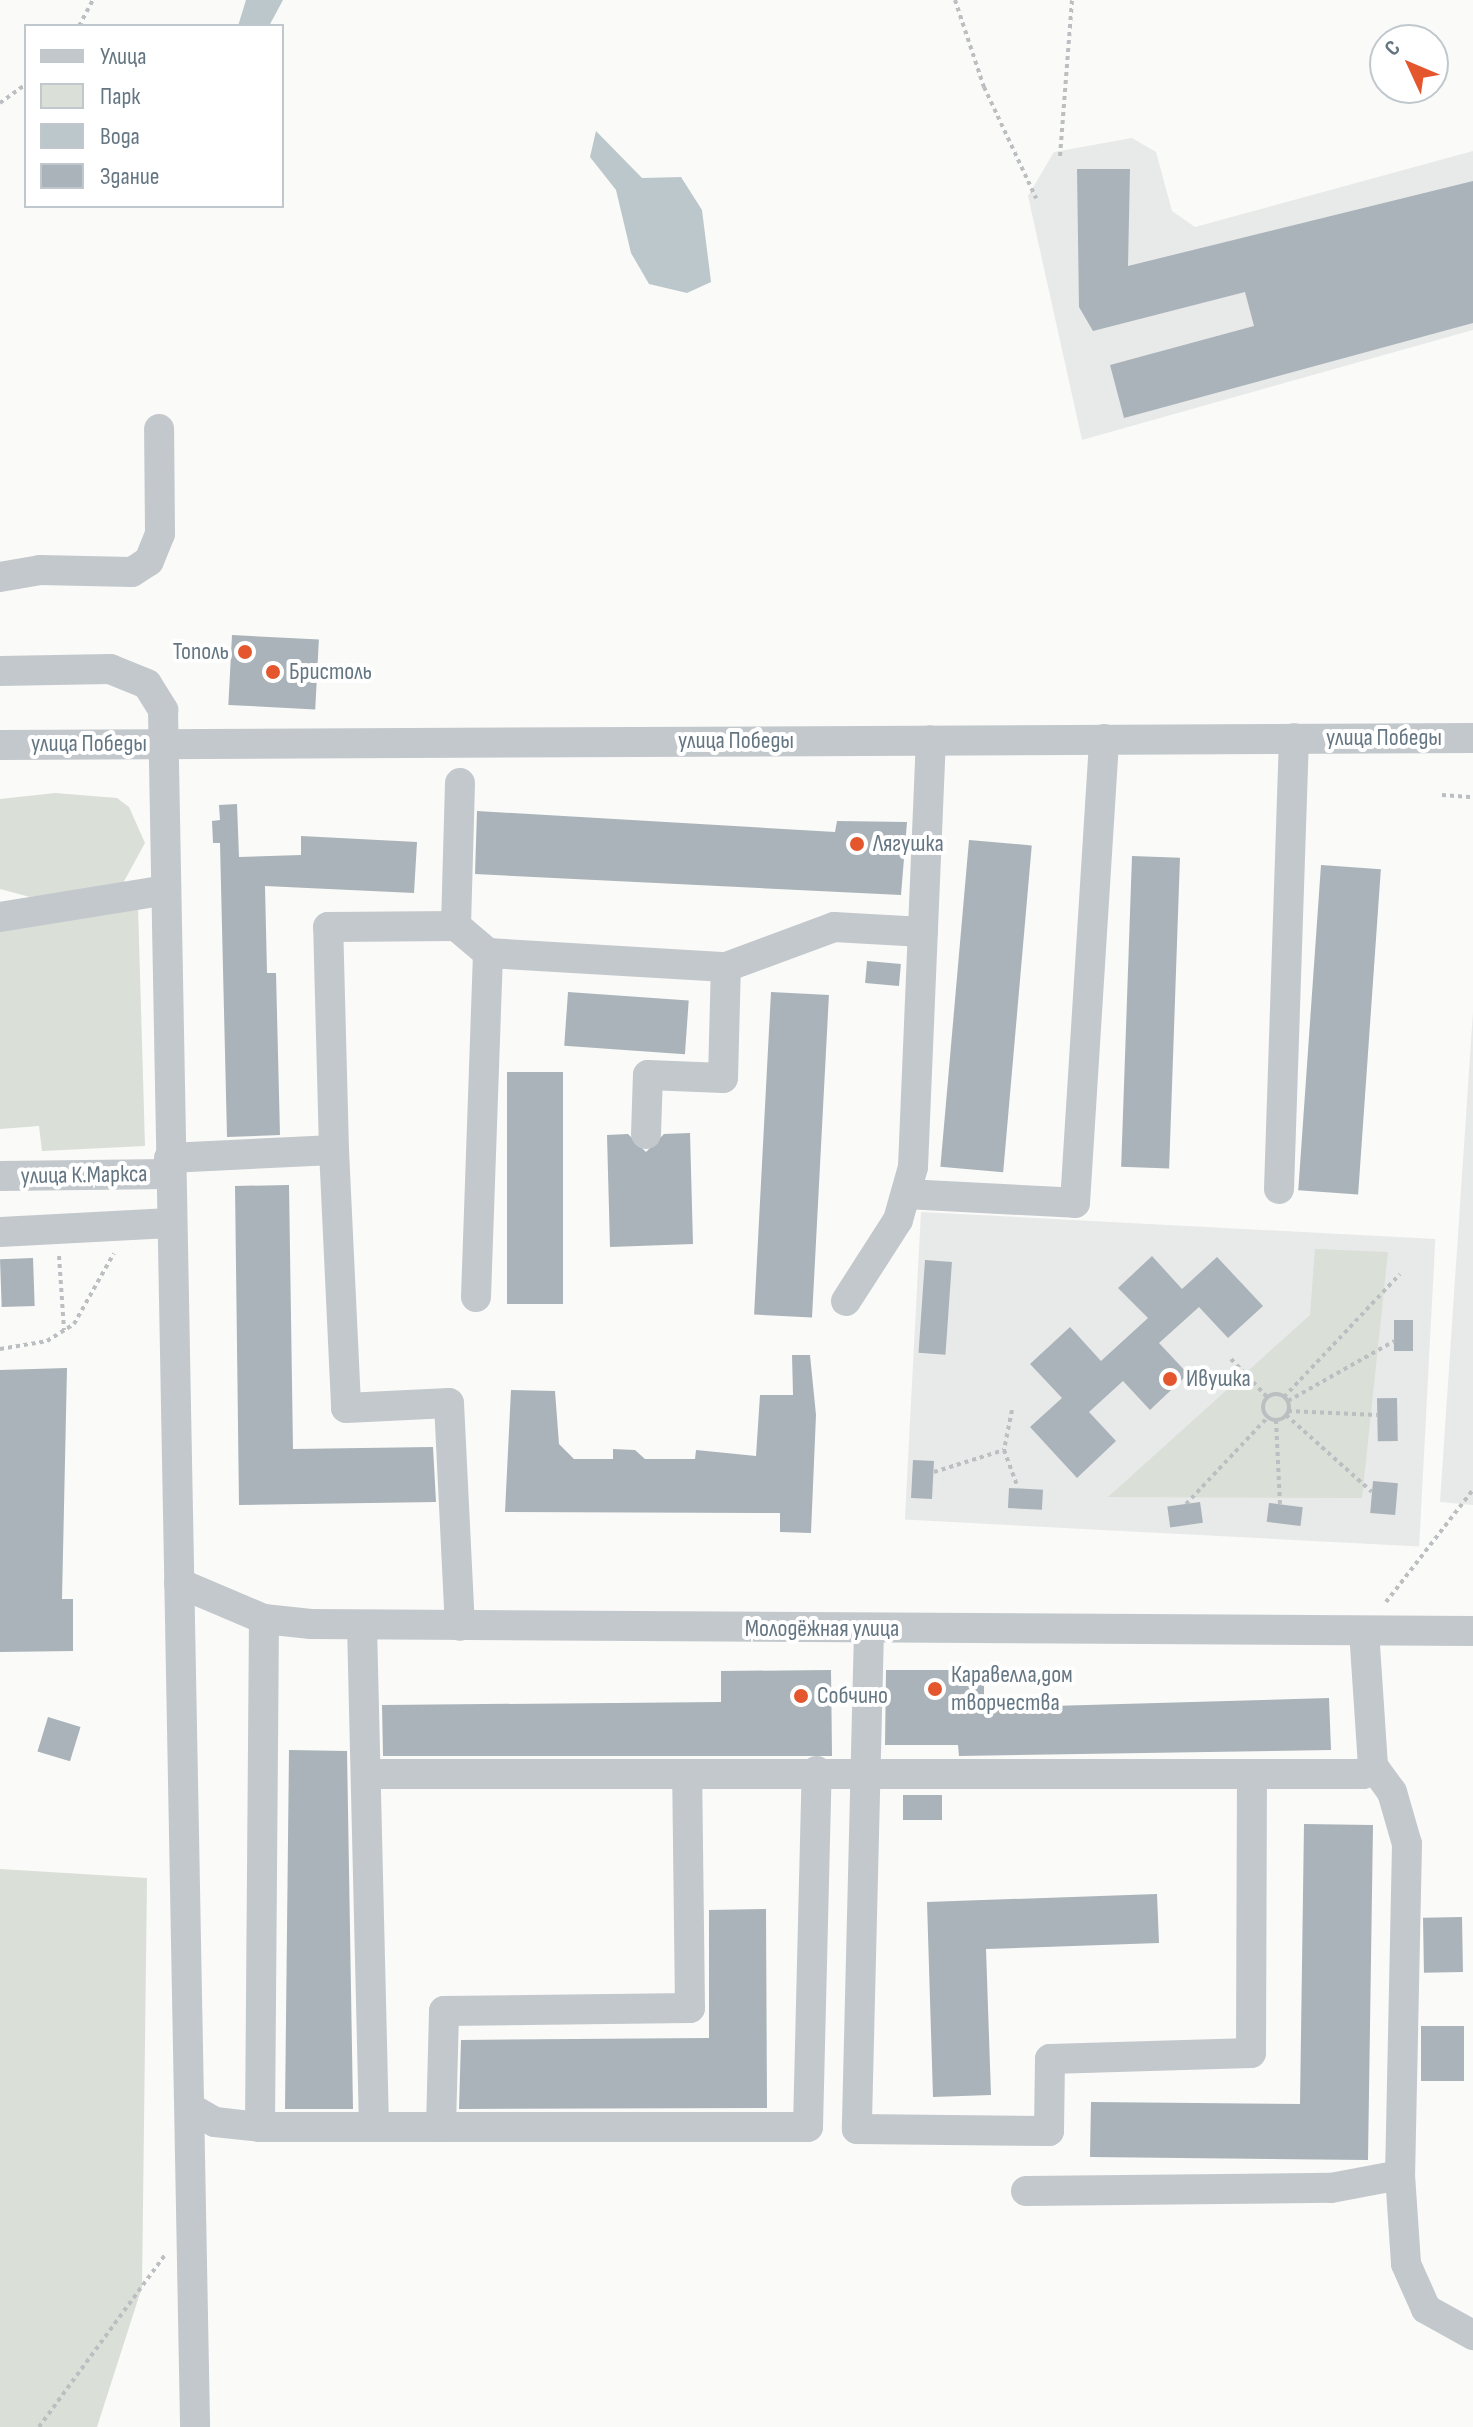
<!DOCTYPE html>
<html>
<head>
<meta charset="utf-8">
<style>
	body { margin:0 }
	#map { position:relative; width:1473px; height:2427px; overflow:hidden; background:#fafaf8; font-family:"Sofia Sans Condensed",sans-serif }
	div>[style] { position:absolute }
	.built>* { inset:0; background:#e8e9e9; transform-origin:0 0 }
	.green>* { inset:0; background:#dadfd7 }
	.water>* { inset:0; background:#bbc7cb }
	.building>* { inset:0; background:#aab3b9; transform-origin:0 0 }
	.path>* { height:4px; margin-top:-2px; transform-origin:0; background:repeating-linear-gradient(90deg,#bbbfc2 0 4px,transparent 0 8px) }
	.path>.ring { margin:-2px; padding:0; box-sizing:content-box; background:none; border:4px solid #bbbfc2; border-radius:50% }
	.minor>* { height:30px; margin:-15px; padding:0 15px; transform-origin:15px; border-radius:15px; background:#c3c8cc }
	.dots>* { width:22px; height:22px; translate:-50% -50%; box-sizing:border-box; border:4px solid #fff; border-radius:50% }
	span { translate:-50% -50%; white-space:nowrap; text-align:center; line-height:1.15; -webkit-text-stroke:8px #fff; paint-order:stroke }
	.poi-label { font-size:24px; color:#657683 }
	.right { translate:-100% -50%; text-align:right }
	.left { translate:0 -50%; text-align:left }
	.street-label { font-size:24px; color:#657683 }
	.legend { position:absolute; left:24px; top:24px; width:260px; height:184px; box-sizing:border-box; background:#fff; border:2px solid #c1c8cd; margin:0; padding:10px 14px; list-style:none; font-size:24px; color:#657683 }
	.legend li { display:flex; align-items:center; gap:16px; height:40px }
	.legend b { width:40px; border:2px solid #c1c8cd }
	.north { position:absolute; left:1369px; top:24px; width:80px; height:80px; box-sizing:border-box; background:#fff; border:2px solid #c1c8cd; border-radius:50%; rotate:314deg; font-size:22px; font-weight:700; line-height:32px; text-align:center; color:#657683 }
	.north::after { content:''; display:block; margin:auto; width:28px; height:36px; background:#e4572e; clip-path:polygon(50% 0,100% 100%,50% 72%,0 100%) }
</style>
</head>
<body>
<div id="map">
	<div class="built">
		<i style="clip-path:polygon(1132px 138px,1156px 152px,1172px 211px,1195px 227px,1473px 151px,1473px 330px,1082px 440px,1028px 196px,1054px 152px)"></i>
		<i style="clip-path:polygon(1473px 1012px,1473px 1505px,1440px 1502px)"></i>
		<i style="left:921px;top:1212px;width:515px;height:308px;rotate:3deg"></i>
	</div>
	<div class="green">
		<i style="clip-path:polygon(55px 793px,117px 798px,129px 807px,145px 843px,122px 885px,30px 897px,0 889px,0 799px)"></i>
		<i style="clip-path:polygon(138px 906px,145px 1146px,42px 1151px,39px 1126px,0 1129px,0 928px)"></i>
		<i style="clip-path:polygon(1315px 1249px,1388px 1252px,1362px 1498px,1108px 1497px,1310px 1315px)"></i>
		<i style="clip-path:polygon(0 1869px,147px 1878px,142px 2287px,97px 2427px,0 2427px)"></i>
	</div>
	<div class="water">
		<i style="clip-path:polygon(246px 0,283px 0,269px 26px,238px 26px)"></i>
		<i style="clip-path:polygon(596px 131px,642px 178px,681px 177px,702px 210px,711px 282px,687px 293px,649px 284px,631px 253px,616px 190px,590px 157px)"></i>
	</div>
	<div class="building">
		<i style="clip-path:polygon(1077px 169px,1130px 169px,1128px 266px,1473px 181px,1473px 323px,1124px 418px,1110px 365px,1254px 326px,1245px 292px,1093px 331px,1079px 307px)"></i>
		<i style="left:232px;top:635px;width:87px;height:70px;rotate:3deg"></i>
		<i style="clip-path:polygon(237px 804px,239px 857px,301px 855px,301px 836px,417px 842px,414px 893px,265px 886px,267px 973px,276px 973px,280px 1135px,227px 1137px,220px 843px,213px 843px,212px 821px,220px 820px,219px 805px)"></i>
		<i style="clip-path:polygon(477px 811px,835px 832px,837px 821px,907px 822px,901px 895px,475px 874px)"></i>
		<i style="left:969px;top:840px;width:63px;height:328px;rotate:5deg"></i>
		<i style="left:1132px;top:856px;width:48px;height:311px;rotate:2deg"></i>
		<i style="left:1321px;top:865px;width:60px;height:326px;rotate:4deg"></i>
		<i style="left:867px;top:961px;width:34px;height:22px;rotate:5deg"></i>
		<i style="left:568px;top:992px;width:121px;height:54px;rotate:4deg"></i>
		<i style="left:771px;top:992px;width:58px;height:323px;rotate:3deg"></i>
		<i style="left:507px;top:1072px;width:56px;height:232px"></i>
		<i style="clip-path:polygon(690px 1133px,693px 1244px,610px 1247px,607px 1135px,628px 1134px,646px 1152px,664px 1134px)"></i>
		<i style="clip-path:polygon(289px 1185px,293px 1449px,433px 1447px,436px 1502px,239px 1505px,235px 1186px)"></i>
		<i style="clip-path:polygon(1152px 1256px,1182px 1289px,1217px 1257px,1263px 1306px,1228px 1338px,1199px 1307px,1159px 1343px,1188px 1374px,1150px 1410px,1123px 1381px,1089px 1412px,1116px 1441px,1077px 1478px,1030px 1427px,1062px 1398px,1030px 1364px,1070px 1327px,1101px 1361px,1148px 1318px,1118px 1288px)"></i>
		<i style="left:33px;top:1258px;width:48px;height:33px;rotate:88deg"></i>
		<i style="left:925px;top:1260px;width:27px;height:93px;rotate:4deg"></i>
		<i style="left:1394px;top:1320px;width:19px;height:31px"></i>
		<i style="clip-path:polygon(792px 1355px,810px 1355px,816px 1415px,811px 1533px,780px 1532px,780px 1513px,505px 1512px,511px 1390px,555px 1391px,559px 1444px,574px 1459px,613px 1459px,613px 1449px,635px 1450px,645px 1459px,695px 1459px,696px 1450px,756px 1456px,760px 1395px,793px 1395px)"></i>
		<i style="clip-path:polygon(67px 1368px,62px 1599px,73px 1599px,73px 1651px,0 1652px,0 1370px)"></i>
		<i style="left:1397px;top:1398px;width:43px;height:20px;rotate:89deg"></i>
		<i style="left:913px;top:1460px;width:21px;height:38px;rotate:3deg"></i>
		<i style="left:1373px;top:1481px;width:25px;height:32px;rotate:5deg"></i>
		<i style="left:1009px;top:1488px;width:34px;height:20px;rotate:3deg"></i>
		<i style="left:1200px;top:1502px;width:21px;height:33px;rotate:82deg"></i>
		<i style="left:1269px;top:1503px;width:34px;height:19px;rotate:7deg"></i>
		<i style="clip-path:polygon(831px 1670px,832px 1756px,383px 1756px,382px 1705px,721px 1702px,721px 1671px)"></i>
		<i style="clip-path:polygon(886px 1670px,984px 1670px,984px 1708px,1329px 1698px,1331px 1750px,959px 1756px,958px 1745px,885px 1745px)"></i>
		<i style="left:48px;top:1717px;width:34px;height:36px;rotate:17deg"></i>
		<i style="clip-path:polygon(289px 1750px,347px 1751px,353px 2109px,285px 2109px)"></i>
		<i style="left:903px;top:1795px;width:39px;height:25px"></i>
		<i style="clip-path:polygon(1304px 1824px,1373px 1825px,1368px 2160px,1090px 2157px,1091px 2102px,1300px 2104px)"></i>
		<i style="clip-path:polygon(1157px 1894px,1159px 1943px,986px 1949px,991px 2095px,933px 2097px,927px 1902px)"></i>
		<i style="clip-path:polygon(766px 1909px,767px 2108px,459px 2109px,461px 2040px,709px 2038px,709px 1910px)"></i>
		<i style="left:1462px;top:1917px;width:55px;height:39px;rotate:89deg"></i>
		<i style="left:1421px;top:2026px;width:43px;height:55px"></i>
	</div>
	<div class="path">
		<i style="left:955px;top:0;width:92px;rotate:71.6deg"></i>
		<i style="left:984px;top:87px;width:123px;rotate:64.9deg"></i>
		<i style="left:79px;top:26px;width:30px;rotate:-62deg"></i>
		<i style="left:0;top:103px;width:32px;rotate:-36deg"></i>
		<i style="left:1060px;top:156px;width:156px;rotate:-85.6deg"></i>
		<i style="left:1442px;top:795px;width:31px;rotate:4deg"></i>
		<i style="left:59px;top:1256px;width:74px;rotate:86.1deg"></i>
		<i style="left:0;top:1349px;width:48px;rotate:-9.7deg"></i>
		<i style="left:47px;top:1341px;width:32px;rotate:-32deg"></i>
		<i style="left:74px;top:1324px;width:81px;rotate:-60.6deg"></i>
		<i style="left:1231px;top:1359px;width:52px;rotate:46.5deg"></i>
		<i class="ring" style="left:1263px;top:1394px;width:22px;height:22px"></i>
		<i style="left:1284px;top:1397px;width:169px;rotate:-46.7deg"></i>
		<i style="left:1288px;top:1401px;width:122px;rotate:-29.5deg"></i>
		<i style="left:1012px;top:1410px;width:41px;rotate:101.3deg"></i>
		<i style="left:1004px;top:1450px;width:40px;rotate:69.8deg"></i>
		<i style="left:1288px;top:1411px;width:89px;rotate:2.6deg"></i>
		<i style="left:1286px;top:1415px;width:115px;rotate:41.8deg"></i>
		<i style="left:1276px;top:1420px;width:84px;rotate:87.3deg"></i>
		<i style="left:934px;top:1472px;width:73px;rotate:-17.4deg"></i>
		<i style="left:1186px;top:1504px;width:120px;rotate:-46.7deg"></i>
		<i style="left:1386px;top:1602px;width:142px;rotate:-52.2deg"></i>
		<i style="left:39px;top:2427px;width:213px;rotate:-53.8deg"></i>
	</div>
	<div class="minor">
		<i style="left:0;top:577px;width:41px;rotate:-9.9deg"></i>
		<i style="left:40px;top:570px;width:92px;rotate:1.2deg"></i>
		<i style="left:132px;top:572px;width:20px;rotate:-33deg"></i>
		<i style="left:149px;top:561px;width:29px;rotate:-68deg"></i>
		<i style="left:160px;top:534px;width:105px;rotate:-90.5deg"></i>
		<i style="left:0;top:671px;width:110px;rotate:-1deg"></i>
		<i style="left:110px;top:669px;width:40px;rotate:22deg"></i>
		<i style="left:147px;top:684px;width:31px;rotate:58deg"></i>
		<i style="left:163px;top:710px;width:1717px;rotate:88.93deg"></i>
		<i style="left:0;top:745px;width:1473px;rotate:-0.27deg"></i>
		<i style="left:0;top:917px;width:168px;rotate:-9.2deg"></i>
		<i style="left:456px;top:926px;width:42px;rotate:40.2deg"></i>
		<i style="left:488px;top:953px;width:238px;rotate:3.4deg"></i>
		<i style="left:726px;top:967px;width:115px;rotate:-20.3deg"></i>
		<i style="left:834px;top:927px;width:89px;rotate:3.2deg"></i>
		<i style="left:646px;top:1134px;width:59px;rotate:-88.1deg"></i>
		<i style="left:648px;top:1075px;width:75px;rotate:2.3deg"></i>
		<i style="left:723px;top:1078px;width:111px;rotate:-88.5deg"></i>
		<i style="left:334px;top:1150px;width:223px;rotate:-91.5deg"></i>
		<i style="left:328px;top:927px;width:128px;rotate:-0.4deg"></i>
		<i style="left:456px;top:926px;width:143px;rotate:-88.4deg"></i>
		<i style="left:169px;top:1158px;width:165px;rotate:-2.8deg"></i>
		<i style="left:334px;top:1150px;width:258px;rotate:87.3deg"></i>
		<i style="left:346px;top:1408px;width:103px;rotate:-2.8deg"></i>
		<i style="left:449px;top:1403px;width:223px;rotate:87.2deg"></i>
		<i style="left:0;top:1176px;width:169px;rotate:-0.7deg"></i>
		<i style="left:1279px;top:1189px;width:451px;rotate:-88.1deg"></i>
		<i style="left:906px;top:1194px;width:169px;rotate:3deg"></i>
		<i style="left:1075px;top:1203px;width:465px;rotate:-86.4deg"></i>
		<i style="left:0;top:1232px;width:170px;rotate:-3deg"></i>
		<i style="left:476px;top:1297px;width:344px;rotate:-88deg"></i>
		<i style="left:846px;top:1301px;width:96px;rotate:-57.3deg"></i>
		<i style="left:898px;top:1220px;width:55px;rotate:-74.2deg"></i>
		<i style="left:913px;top:1167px;width:427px;rotate:-87.6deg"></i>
		<i style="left:179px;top:1583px;width:92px;rotate:23deg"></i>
		<i style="left:264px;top:1619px;width:47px;rotate:6.1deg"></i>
		<i style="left:311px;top:1624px;width:1162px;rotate:0.35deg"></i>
		<i style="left:362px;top:1625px;width:502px;rotate:88.63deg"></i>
		<i style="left:869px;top:1630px;width:499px;rotate:91.4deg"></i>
		<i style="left:857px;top:2129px;width:192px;rotate:0.6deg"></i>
		<i style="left:1049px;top:2131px;width:72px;rotate:-89.2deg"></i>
		<i style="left:1050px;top:2059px;width:201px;rotate:-1.7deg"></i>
		<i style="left:1251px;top:2053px;width:278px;rotate:-89.8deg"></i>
		<i style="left:1373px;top:1766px;width:32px;rotate:54deg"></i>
		<i style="left:1392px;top:1792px;width:54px;rotate:73.9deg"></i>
		<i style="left:1407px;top:1844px;width:331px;rotate:91.2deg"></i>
		<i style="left:1400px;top:2175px;width:89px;rotate:86.1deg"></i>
		<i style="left:1406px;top:2264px;width:49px;rotate:66deg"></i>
		<i style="left:1426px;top:2309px;width:54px;rotate:29deg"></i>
		<i style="left:366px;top:1774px;width:997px"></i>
		<i style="left:1363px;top:1774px;width:13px;rotate:-39deg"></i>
		<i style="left:1373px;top:1766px;width:135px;rotate:-93.8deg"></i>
		<i style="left:194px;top:2110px;width:24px;rotate:30deg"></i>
		<i style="left:215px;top:2122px;width:45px;rotate:6.3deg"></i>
		<i style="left:260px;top:2127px;width:548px"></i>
		<i style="left:808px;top:2127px;width:356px;rotate:-88.6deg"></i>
		<i style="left:260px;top:2127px;width:508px;rotate:-89.55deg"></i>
		<i style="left:441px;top:2127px;width:116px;rotate:-88.5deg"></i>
		<i style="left:444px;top:2011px;width:246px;rotate:-0.7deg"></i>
		<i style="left:690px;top:2008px;width:233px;rotate:-90.7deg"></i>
		<i style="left:1026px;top:2191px;width:305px;rotate:-0.6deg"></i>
		<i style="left:1331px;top:2188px;width:70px;rotate:-10.7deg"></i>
	</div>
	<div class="dots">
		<i style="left:245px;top:652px;background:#e4572e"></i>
		<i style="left:273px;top:672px;background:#e4572e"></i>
		<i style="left:857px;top:844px;background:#e4572e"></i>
		<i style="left:1170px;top:1379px;background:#e4572e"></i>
		<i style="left:935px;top:1689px;background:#e4572e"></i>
		<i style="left:801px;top:1696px;background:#e4572e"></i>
	</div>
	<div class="poi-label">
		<span class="right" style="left:229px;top:652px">Тополь</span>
		<span class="left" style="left:289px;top:672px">Бристоль</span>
		<span class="left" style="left:873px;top:844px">Лягушка</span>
		<span class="left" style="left:1186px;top:1379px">Ивушка</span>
		<span class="left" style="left:951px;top:1689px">Каравелла,дом<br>творчества</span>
		<span class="left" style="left:817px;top:1696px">Собчино</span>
	</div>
	<div class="street-label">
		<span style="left:1384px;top:738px">улица Победы</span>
		<span style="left:736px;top:741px">улица Победы</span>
		<span style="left:89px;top:744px">улица Победы</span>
		<span style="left:84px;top:1175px;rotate:-1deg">улица К.Маркса</span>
		<span style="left:822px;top:1629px">Молодёжная улица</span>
	</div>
	<ul class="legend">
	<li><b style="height:10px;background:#c3c8cc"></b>Улица</li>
	<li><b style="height:22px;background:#dadfd7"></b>Парк</li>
	<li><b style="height:22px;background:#bbc7cb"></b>Вода</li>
	<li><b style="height:22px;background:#aab3b9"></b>Здание</li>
	</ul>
	<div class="north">С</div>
</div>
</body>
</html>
